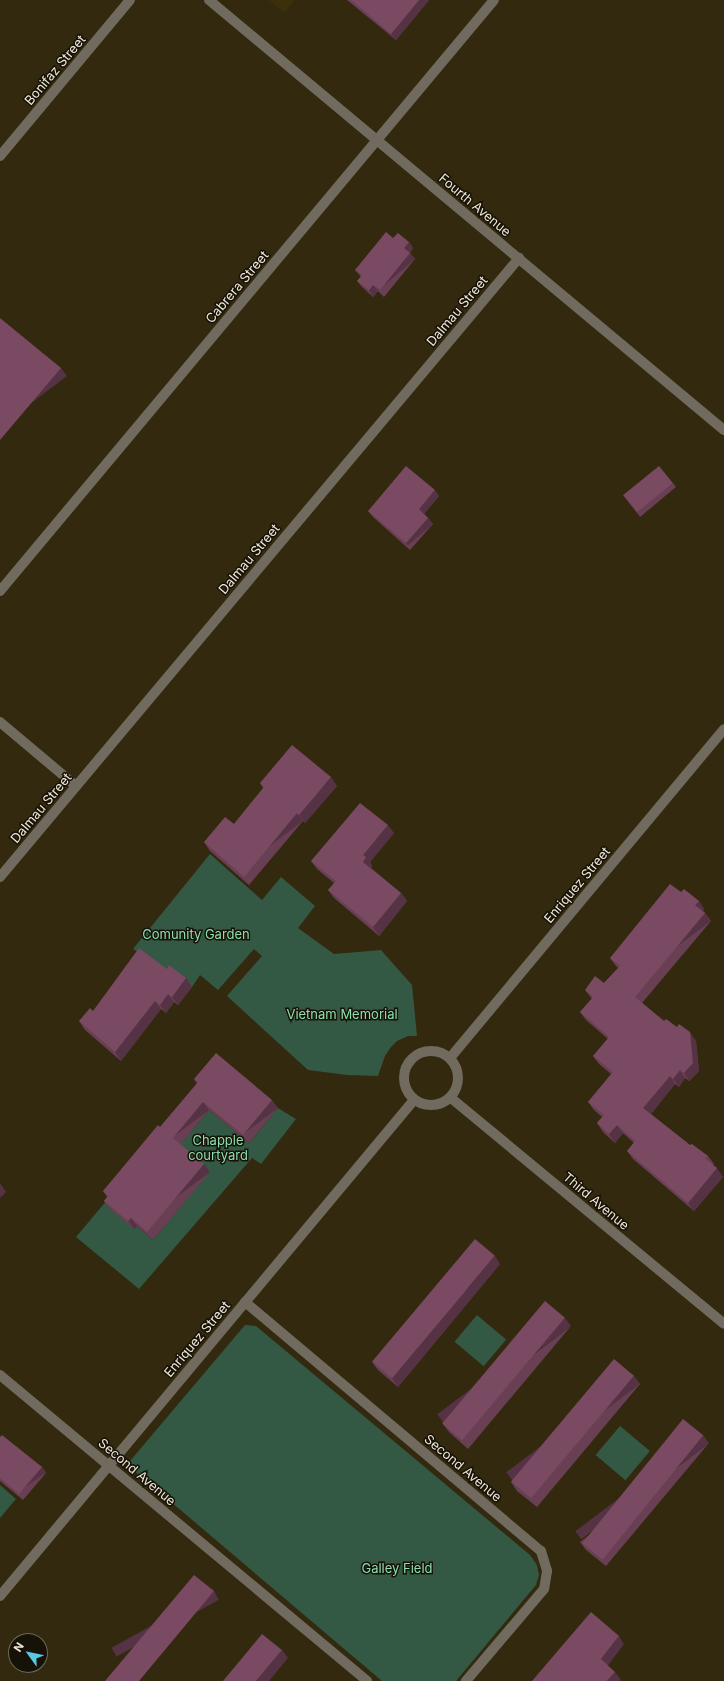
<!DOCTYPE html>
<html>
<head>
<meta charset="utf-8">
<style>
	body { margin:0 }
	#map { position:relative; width:724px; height:1681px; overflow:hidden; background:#33290e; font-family:Inter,sans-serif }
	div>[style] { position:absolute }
	.built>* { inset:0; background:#3c2f0b }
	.green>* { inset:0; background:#335843; transform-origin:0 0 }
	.minor>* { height:10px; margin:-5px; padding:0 5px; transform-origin:5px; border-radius:5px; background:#716a5e }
	.minor>.ring { margin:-5px; padding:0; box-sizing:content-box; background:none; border:10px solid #716a5e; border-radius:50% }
	.wall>* { inset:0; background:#693f54 }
	.shaded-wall>* { inset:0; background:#553345; transform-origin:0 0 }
	.building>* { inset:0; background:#7a4962; transform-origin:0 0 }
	span { translate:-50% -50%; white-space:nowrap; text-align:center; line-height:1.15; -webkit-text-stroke:3px #171207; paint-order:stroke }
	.street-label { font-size:13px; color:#efe8d8 }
	.park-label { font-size:13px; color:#8cdfb0 }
	.north { position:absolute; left:8px; top:1633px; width:40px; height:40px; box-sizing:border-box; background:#171207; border:1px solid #6d685b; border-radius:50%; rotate:303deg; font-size:11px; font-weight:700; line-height:16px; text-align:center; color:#efe8d8 }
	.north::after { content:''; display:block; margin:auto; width:14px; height:18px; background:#58c9e4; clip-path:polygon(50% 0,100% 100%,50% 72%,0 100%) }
</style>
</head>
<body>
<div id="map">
	<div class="built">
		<i style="clip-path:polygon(269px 0,295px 0,284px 13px)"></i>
	</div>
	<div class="green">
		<i style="clip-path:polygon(210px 854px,262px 900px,281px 877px,315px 906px,298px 928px,334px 954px,381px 950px,412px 985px,417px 1036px,408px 1036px,397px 1041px,391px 1047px,385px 1056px,378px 1076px,347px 1075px,308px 1070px,227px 996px,262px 956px,254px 949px,218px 990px,200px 975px,192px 987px,175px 973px,167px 984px,145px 956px,133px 949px)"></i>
		<i style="clip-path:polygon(278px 1108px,296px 1119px,261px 1164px,252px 1158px,139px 1289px,76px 1237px,108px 1199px,134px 1229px,137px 1226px,153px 1240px,209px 1172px,179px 1146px,209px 1110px,249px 1143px)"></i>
		<i style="left:477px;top:1315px;width:38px;height:35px;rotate:40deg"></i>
		<i style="clip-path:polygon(245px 1325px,256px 1326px,530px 1555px,537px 1565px,539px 1575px,536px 1585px,456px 1681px,382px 1681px,131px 1468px,130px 1461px)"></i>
		<i style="left:620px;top:1426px;width:39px;height:38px;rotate:40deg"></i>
		<i style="clip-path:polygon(0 1485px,16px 1499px,0 1518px)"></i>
	</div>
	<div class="minor">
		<i style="left:209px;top:0;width:671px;rotate:39.86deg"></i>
		<i style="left:0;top:156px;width:203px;rotate:-50.2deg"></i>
		<i style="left:0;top:591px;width:770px;rotate:-50.11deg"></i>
		<i style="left:0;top:722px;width:99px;rotate:40.1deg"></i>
		<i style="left:0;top:877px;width:808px;rotate:-50.02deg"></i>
		<i class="ring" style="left:404px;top:1051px;width:44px;height:44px"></i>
		<i style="left:450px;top:1058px;width:428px;rotate:-50.2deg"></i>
		<i style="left:451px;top:1098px;width:354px;rotate:39.6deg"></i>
		<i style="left:245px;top:1302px;width:387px;rotate:40.1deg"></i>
		<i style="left:541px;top:1551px;width:21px;rotate:73deg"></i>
		<i style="left:547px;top:1571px;width:18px;rotate:99deg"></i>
		<i style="left:544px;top:1589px;width:121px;rotate:130.3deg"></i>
		<i style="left:0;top:1375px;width:478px;rotate:39.8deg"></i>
		<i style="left:0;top:1596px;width:646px;rotate:-50.15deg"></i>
	</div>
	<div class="wall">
		<i style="clip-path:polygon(347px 0,429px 0,396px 40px)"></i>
		<i style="clip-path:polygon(393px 238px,409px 242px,413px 248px,410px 253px,415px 259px,384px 297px,378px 291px,373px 297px,362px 287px,357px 281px,361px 277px,355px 270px)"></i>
		<i style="clip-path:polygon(673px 483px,676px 487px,640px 517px,623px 495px)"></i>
		<i style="clip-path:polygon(439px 496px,424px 514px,428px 518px,433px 524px,410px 550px,373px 517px,368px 511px)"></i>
		<i style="clip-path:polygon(260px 783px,337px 786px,305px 823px,303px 821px,249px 885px,210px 851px,204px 842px,234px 824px,263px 788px)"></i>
		<i style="clip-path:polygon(394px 833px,370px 862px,372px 866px,371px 868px,401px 893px,407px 901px,379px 936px,334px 898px,328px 890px,334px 883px,317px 869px,311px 861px)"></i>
		<i style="clip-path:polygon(681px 892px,699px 901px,704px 909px,703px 911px,705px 913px,711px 921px,642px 1003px,664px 1021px,696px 1041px,699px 1071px,689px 1081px,685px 1078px,679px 1087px,675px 1084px,651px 1114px,690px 1145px,708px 1156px,714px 1164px,713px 1165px,723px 1177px,694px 1211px,633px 1159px,627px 1151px,634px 1143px,623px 1133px,615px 1143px,603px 1132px,597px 1123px,602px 1117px,594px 1110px,588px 1102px,611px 1074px,599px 1064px,593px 1056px,608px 1039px,586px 1020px,580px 1012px,592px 999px,585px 990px,604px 983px,618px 968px,616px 966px,610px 958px)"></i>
		<i style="clip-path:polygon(167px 969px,186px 978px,192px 987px,178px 1005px,174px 1002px,166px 1013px,161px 1009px,121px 1061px,85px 1030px,79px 1021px,93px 1011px)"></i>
		<i style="clip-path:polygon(194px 1079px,278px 1108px,249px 1143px,209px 1110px,181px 1144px,204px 1164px,210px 1172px,153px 1240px,137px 1226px,134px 1229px,110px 1209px,104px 1201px,107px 1197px,103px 1191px,160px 1127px,197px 1084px)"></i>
		<i style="clip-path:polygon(500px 1264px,398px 1387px,378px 1370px,372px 1362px)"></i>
		<i style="clip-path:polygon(571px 1326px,468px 1449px,449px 1432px,443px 1424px)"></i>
		<i style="clip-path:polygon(634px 1376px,640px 1384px,537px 1507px,517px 1491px,511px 1482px)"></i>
		<i style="clip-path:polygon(0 1437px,42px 1467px,46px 1473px,23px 1500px,0 1481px)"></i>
		<i style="clip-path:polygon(709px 1443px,606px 1566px,586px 1550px,580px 1542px)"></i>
	</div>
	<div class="shaded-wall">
		<i style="clip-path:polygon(419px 0,429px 0,396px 40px,391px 34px)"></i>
		<i style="clip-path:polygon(409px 242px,413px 248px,409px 254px,404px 248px)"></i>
		<i style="left:410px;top:253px;width:8px;height:48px;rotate:50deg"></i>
		<i style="clip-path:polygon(373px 285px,378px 291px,373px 297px,369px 290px)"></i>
		<i style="left:61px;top:368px;width:10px;height:94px;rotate:53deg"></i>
		<i style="clip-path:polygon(435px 490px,439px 496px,423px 515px,419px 509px)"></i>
		<i style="left:428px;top:518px;width:8px;height:33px;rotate:50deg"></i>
		<i style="clip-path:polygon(331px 777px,337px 786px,305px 823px,299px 815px)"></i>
		<i style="left:297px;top:813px;width:10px;height:83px;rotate:53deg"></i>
		<i style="clip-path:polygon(388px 825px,394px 833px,370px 862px,372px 866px,369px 870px,363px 862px,363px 855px)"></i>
		<i style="clip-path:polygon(401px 893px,407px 901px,379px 936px,373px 927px)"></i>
		<i style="clip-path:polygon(699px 901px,704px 909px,701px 913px,695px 905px)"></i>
		<i style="left:705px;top:913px;width:10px;height:109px;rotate:53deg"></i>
		<i style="clip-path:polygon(186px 978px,192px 987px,178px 1005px,172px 997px)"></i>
		<i style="clip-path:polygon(168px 994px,174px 1002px,166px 1013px,160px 1005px)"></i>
		<i style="clip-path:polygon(155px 1001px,161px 1009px,121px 1061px,115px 1052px)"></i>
		<i style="clip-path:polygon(690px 1032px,696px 1041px,699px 1071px,689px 1081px,684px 1073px)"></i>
		<i style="clip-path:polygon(680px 1070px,685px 1078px,679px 1087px,673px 1079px)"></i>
		<i style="clip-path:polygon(670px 1076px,675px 1084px,649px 1116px,643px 1108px)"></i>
		<i style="left:272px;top:1100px;width:10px;height:45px;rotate:53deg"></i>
		<i style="left:203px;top:1102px;width:10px;height:47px;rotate:53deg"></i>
		<i style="clip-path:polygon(617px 1125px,623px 1133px,615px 1143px,609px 1134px)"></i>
		<i style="left:204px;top:1164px;width:10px;height:89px;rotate:53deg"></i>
		<i style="clip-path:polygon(717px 1168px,723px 1177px,694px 1211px,688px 1203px)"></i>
		<i style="clip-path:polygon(0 1183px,6px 1192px,0 1198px)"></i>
		<i style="left:131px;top:1218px;width:10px;height:4px;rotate:53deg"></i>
		<i style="clip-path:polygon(495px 1256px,500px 1264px,398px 1387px,392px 1378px)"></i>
		<i style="left:565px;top:1318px;width:10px;height:160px;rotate:53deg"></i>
		<i style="left:634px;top:1376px;width:10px;height:160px;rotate:53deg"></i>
		<i style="left:703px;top:1435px;width:10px;height:160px;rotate:53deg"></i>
		<i style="left:42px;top:1467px;width:7px;height:35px;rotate:56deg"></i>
		<i style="left:214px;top:1591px;width:10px;height:117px;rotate:61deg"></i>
		<i style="clip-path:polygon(619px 1636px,624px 1644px,606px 1668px,601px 1659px)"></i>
		<i style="clip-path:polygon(282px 1650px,288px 1658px,269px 1681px,256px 1681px)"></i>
		<i style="clip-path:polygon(615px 1672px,621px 1680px,620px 1681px,607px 1681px)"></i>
	</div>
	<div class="building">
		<i style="clip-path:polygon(351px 0,419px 0,391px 34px)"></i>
		<i style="clip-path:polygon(386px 232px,393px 238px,398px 233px,409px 242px,404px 248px,410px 253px,380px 290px,373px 285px,369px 290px,357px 281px,362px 275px,355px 270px)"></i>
		<i style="clip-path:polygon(0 318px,61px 368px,0 440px)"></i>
		<i style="clip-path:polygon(406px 466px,435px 490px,419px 509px,428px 518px,406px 543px,368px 511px)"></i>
		<i style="left:659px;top:466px;width:22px;height:46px;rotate:51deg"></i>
		<i style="clip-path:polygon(292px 745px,331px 777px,299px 815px,297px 813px,244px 877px,204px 842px,225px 817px,234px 824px,264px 787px,260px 783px)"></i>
		<i style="clip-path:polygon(360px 803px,388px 825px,363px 855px,366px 857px,363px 862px,401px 893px,373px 927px,328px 890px,336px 881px,311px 861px)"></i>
		<i style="clip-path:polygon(670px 884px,681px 892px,684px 889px,699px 901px,695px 905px,705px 913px,635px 997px,664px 1021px,666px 1019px,677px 1027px,679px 1024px,690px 1032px,693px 1063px,684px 1073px,680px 1070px,673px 1079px,670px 1076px,643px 1108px,690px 1145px,692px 1144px,708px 1156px,705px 1158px,717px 1168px,688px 1203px,627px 1151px,635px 1141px,617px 1125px,609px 1134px,597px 1123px,604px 1115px,588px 1102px,613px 1072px,593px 1056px,609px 1037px,580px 1012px,593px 997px,585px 990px,595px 976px,604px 983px,620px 966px,610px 958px)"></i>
		<i style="clip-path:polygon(139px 948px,167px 969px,169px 965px,186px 978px,172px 997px,168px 994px,160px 1005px,155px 1001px,115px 1052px,79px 1021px,90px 1008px,93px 1011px)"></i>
		<i style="clip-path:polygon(216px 1053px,272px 1100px,243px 1135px,203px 1102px,173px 1138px,204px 1164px,147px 1232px,131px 1218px,128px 1221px,104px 1201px,108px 1196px,103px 1191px,158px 1125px,160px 1127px,198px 1082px,194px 1079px)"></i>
		<i style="left:475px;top:1239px;width:26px;height:160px;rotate:40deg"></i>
		<i style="left:545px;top:1301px;width:26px;height:160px;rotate:40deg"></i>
		<i style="left:614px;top:1359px;width:26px;height:160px;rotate:40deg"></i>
		<i style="left:683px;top:1419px;width:26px;height:160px;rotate:39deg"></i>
		<i style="clip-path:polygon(2px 1435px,42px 1467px,19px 1494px,0 1478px,0 1437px)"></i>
		<i style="clip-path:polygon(194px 1575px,214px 1591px,139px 1681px,105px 1681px)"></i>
		<i style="clip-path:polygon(591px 1612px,619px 1636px,601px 1659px,615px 1672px,607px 1681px,532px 1681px)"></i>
		<i style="clip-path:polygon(262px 1634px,282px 1650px,256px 1681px,223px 1681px)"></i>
	</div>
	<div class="street-label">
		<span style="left:55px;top:70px;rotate:-50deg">Bonifaz Street</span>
		<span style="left:475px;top:205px;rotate:40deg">Fourth Avenue</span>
		<span style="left:237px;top:287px;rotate:-50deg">Cabrera Street</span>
		<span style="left:457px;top:311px;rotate:-50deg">Dalmau Street</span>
		<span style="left:249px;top:559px;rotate:-50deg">Dalmau Street</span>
		<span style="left:41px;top:808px;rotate:-50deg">Dalmau Street</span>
		<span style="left:577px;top:885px;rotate:-50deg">Enriquez Street</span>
		<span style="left:596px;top:1201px;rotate:40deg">Third Avenue</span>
		<span style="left:197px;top:1339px;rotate:-50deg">Enriquez Street</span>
		<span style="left:463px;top:1468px;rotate:40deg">Second Avenue</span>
		<span style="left:137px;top:1472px;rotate:40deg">Second Avenue</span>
	</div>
	<div class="park-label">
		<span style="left:196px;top:934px">Comunity Garden</span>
		<span style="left:342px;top:1014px">Vietnam Memorial</span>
		<span style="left:218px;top:1148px">Chapple<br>courtyard</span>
		<span style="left:397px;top:1568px">Galley Field</span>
	</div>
	<div class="north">N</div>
</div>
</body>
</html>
